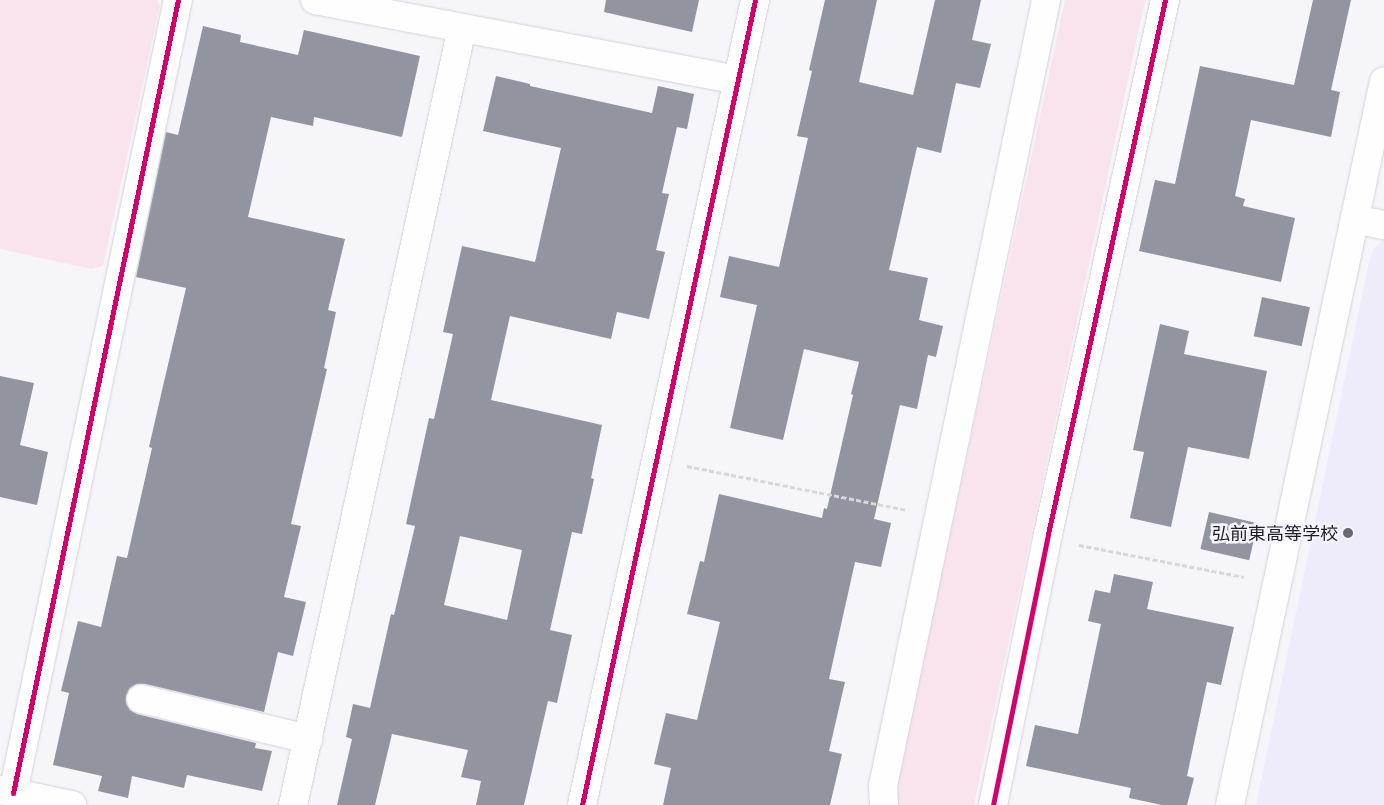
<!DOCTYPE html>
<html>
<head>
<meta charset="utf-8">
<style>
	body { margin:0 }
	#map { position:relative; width:1384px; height:805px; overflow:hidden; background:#f6f5fa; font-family:Barlow,"Noto Sans JP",sans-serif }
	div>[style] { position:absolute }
	.built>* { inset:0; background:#eeecfb }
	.green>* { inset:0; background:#f9e4ee }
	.building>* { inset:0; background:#92959f; transform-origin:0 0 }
	.path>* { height:3px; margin-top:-1.5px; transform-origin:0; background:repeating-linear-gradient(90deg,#d8d8da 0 5px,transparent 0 7.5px) }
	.roads { filter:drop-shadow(0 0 1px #d3d2d8) drop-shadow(0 0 1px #d3d2d8) }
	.minor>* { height:28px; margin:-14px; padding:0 14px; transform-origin:14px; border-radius:14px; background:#fefefe }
	.cycleway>* { height:5px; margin:-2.5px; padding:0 2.5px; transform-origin:2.5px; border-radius:2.5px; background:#d6006c }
	.dots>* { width:14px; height:14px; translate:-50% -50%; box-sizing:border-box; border:2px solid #f5f3fc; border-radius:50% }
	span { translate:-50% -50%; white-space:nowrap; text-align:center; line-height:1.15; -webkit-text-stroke:5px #f5f3fc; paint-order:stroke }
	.poi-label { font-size:18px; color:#1e1d25 }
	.right { translate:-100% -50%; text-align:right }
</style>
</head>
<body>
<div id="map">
	<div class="built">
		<i style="clip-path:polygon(1384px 240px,1384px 805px,1256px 805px,1369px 262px,1374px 248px)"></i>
	</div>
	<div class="green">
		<i style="clip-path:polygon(0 0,157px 0,160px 6px,103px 266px,91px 269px,0 249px)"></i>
		<i style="clip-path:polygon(1065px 0,1145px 0,974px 805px,894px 805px,894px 795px)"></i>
	</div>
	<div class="building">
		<i style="clip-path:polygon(606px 0,699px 0,692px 32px,604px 12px)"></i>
		<i style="clip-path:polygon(825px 0,877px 0,859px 82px,913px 95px,935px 0,981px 0,972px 40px,991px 44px,980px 88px,956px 83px,941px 153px,917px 147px,889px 270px,928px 278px,919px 320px,943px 326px,936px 357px,928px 355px,917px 409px,900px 405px,874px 519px,891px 523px,881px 567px,855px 562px,829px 679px,845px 682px,829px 751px,842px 754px,830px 805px,663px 805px,671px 768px,654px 764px,666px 713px,697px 720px,720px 622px,687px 614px,700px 561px,704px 562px,719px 494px,822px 518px,824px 508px,827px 509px,853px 395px,851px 394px,859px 362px,804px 349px,783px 440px,730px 428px,757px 305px,720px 297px,729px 256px,779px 267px,808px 138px,797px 136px,812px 71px,809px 70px)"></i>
		<i style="clip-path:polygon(1313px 0,1351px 0,1331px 90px,1340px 92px,1331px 137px,1251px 120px,1235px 196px,1245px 199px,1243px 206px,1295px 218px,1281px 282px,1139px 251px,1155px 180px,1175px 184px,1200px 66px,1294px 85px)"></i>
		<i style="clip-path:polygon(203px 26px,241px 35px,240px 42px,298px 55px,304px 30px,420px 56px,402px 137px,314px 117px,313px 126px,271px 117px,248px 217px,345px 239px,328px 310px,336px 312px,324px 368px,327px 369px,291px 524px,301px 526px,284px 597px,306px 602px,293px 656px,278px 652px,264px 712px,145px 684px,137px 684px,130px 688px,126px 696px,126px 703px,130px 710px,137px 714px,256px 743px,255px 748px,272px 751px,262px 791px,187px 775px,184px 788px,132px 776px,128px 798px,98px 791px,102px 776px,53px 765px,69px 693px,61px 691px,78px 621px,101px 627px,117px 556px,127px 558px,152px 448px,149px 447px,163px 386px,186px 288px,136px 277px,166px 132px,178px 135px)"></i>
		<i style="clip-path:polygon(evenodd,496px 76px,530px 84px,530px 86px,652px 113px,658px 86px,694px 94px,687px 129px,677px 127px,662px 193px,669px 194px,656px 250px,665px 252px,649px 319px,617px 312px,611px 339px,510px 316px,491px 400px,602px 425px,591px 478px,594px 479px,582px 534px,572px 532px,550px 630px,572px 635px,557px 703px,548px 701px,524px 805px,476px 805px,481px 781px,461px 777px,468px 750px,392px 734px,375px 805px,337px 805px,352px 739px,346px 737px,353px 704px,370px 708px,391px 614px,394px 615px,415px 526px,406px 524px,429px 418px,434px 419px,453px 334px,443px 332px,462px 246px,535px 262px,561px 148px,483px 131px,496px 76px,460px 536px,522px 550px,507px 620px,444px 605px,460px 536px)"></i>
		<i style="left:1262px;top:297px;width:49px;height:40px;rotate:12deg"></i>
		<i style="clip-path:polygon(1160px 324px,1189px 331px,1184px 354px,1267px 371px,1249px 459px,1188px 447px,1171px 527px,1130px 518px,1144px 452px,1133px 450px)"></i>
		<i style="clip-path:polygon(0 376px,34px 383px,20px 445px,48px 452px,37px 505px,0 497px)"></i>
		<i style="left:1209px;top:512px;width:50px;height:38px;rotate:13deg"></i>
		<i style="clip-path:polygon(1114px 574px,1153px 582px,1147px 609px,1234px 627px,1221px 685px,1207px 682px,1187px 776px,1194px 778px,1187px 805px,1162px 805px,1129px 798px,1131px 788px,1026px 766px,1035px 725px,1078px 734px,1101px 624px,1088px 621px,1095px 590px,1110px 593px)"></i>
	</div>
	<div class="path">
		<i style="left:687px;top:466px;width:224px;rotate:11.3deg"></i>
		<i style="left:1079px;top:545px;width:168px;rotate:11deg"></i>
	</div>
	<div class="roads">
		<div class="minor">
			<i style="left:315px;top:0;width:430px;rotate:10.7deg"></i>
			<i style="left:1355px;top:219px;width:30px;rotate:12deg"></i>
			<i style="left:141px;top:699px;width:172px;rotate:13.5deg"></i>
			<i style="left:0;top:790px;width:74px;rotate:11.8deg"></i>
			<i style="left:13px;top:793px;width:810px;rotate:-78.25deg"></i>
			<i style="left:293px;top:805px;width:795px;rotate:-77.73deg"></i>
			<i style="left:582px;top:805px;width:823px;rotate:-77.87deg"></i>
			<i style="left:884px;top:805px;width:19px;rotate:-93deg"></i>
			<i style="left:883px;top:786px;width:803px;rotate:-78.28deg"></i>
			<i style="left:993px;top:805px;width:277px;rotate:-78.5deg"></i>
			<i style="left:1048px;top:534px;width:547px;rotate:-77.64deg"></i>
			<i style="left:1230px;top:805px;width:740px;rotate:-77.99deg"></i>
		</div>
	</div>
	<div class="cycleway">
		<i style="left:13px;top:793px;width:810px;rotate:-78.25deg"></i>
		<i style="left:582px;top:805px;width:823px;rotate:-77.87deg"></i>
		<i style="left:993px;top:805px;width:277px;rotate:-78.5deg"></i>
		<i style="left:1048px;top:534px;width:547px;rotate:-77.64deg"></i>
	</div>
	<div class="dots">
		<i style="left:1348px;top:533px;background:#6a6970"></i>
	</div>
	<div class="poi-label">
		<span class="right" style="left:1338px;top:533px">弘前東高等学校</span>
	</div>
</div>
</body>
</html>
